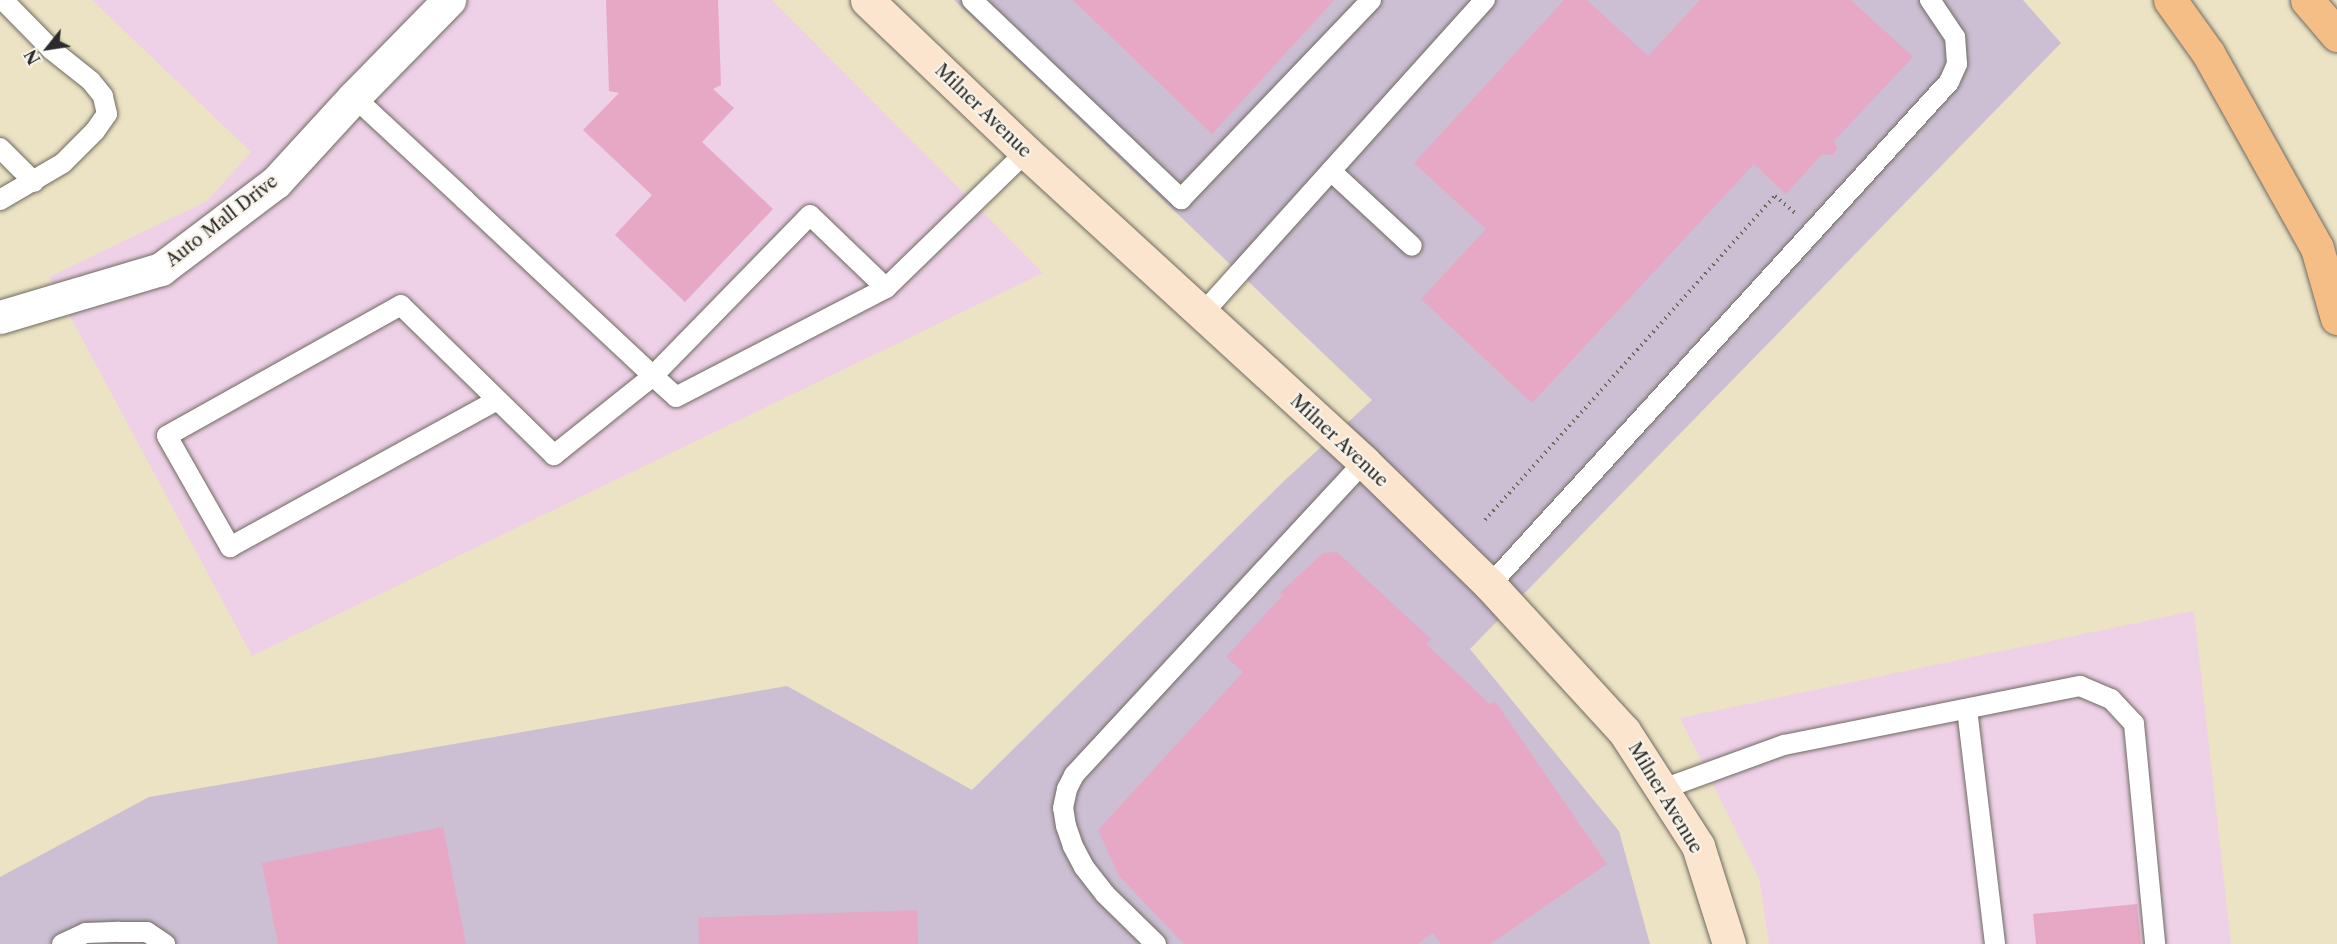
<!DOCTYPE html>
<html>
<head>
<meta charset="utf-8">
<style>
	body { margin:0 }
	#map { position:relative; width:2337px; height:944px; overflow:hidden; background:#ece3c4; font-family:"Libre Caslon Text",serif }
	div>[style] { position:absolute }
	.built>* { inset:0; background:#eed0e7 }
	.industrial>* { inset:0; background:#ccbed3 }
	.building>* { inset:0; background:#e7a8c5; transform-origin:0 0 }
	.path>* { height:4px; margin-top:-2px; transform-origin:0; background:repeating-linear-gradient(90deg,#6f6b61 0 1.5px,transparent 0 6px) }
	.roads { filter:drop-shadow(0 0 2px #6f6b61) drop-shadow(0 0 2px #6f6b61) }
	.lane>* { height:20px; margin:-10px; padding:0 10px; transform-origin:10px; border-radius:10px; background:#fff }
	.street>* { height:33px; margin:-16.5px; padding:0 16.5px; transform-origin:16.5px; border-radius:16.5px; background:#fff }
	.secondary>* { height:33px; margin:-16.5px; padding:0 16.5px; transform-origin:16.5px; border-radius:16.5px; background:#fbe5cf }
	.highway>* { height:33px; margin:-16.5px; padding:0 16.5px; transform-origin:16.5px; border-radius:16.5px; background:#f6be87 }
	span { translate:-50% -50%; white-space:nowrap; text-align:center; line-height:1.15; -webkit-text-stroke:4.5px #f7f3e8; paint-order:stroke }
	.street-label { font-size:18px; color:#2b2b2b }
	.north { position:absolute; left:18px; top:18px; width:60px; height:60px; -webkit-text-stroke:4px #f7f3e8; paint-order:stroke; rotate:240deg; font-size:16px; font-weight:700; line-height:24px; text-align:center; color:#2b2b2b }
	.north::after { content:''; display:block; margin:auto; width:21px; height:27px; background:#2b2b2b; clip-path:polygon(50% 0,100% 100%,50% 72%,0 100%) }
</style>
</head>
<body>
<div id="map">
	<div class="built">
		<i style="clip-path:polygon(92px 0,772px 0,1043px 273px,252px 656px,49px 277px,207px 201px,251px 152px)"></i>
		<i style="clip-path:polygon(2194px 611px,2231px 944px,1769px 944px,1759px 878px,1680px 718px)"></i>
	</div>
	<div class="industrial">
		<i style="clip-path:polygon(954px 0,2023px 0,2061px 43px,1470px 649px,1619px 831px,1650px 944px,0 944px,0 877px,149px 797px,787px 686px,972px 790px,1284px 481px,1372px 400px)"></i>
	</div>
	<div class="building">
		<i style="clip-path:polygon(606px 0,718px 0,721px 85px,713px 89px,734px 108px,702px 142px,773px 209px,685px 302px,615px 235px,652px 195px,583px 130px,619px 93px,609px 91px)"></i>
		<i style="clip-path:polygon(1073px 0,1334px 0,1212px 134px)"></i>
		<i style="clip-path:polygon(1564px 0,1587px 0,1648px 56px,1700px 0,1851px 0,1913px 57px,1834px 141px,1837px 149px,1833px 155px,1822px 154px,1786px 194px,1754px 164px,1532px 403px,1421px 299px,1486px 229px,1414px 163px)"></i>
		<i style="clip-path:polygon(1337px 552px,1431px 639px,1426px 644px,1475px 690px,1490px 704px,1495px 701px,1607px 864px,1490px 944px,1441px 944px,1433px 933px,1417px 944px,1184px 944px,1119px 876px,1098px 830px,1243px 672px,1226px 657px,1283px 595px,1280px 593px,1323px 553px)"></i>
		<i style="clip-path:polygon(443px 827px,466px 944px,278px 944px,262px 863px)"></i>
		<i style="clip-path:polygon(2137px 904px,2141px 944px,2036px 944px,2033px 914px)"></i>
		<i style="left:917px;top:910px;width:34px;height:219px;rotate:88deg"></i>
	</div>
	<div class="path">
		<i style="left:1485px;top:520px;width:435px;rotate:-48.2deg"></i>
		<i style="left:1775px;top:196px;width:26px;rotate:40deg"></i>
	</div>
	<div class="roads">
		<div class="lane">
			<i style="left:972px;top:0;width:289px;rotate:43.6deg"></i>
			<i style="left:1181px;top:199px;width:275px;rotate:-46.3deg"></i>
			<i style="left:354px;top:97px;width:150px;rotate:42.8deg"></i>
			<i style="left:464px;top:199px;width:259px;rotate:43.1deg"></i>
			<i style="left:653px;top:376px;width:31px;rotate:42deg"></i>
			<i style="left:676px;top:397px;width:237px;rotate:-27.4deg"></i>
			<i style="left:886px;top:288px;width:105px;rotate:-136.2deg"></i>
			<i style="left:810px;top:215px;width:225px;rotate:134.3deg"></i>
			<i style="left:653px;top:376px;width:127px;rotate:141.4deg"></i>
			<i style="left:554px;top:455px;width:214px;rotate:-135.6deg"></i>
			<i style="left:401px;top:305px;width:268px;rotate:150.8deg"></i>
			<i style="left:167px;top:436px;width:128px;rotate:60.4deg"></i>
			<i style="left:230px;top:547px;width:305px;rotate:-28.8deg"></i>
			<i style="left:0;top:148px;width:48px;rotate:45deg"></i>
			<i style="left:1331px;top:171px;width:110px;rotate:42.8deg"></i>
			<i style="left:0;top:200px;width:73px;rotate:-30.4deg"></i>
			<i style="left:63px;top:163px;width:45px;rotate:-45deg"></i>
			<i style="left:95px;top:131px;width:21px;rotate:-55deg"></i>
			<i style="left:107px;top:114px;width:18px;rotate:-103deg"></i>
			<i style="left:103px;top:96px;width:19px;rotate:-129deg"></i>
			<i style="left:91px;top:81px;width:50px;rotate:-141.5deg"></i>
			<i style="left:52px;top:50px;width:70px;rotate:-134.4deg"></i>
			<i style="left:886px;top:288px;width:195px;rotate:-44.2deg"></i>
			<i style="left:1202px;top:314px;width:423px;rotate:-48deg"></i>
			<i style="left:1490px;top:585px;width:681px;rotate:-47.62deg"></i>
			<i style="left:1949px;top:82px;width:20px;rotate:-66deg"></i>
			<i style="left:1957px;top:64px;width:27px;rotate:-94deg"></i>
			<i style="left:1955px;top:37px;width:45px;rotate:-124deg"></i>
			<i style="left:1967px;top:709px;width:237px;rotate:83.2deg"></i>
			<i style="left:1663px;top:789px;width:129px;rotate:-20deg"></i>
			<i style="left:1784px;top:745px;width:302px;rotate:-11.3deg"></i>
			<i style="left:2080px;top:686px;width:34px;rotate:23deg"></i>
			<i style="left:2111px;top:699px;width:34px;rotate:47deg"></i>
			<i style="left:2134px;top:724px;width:221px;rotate:84.5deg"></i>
			<i style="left:62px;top:944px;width:26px;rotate:-25deg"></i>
			<i style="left:86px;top:933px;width:33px;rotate:-2deg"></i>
			<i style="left:119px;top:932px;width:28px"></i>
			<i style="left:147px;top:932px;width:22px;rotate:34deg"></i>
			<i style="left:1156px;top:944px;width:71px;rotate:-135.6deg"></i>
			<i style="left:1105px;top:894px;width:34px;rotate:-128deg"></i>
			<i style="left:1084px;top:867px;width:24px;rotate:-118deg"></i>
			<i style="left:1073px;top:846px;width:21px;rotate:-109deg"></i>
			<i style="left:1066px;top:826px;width:18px;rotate:-99deg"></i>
			<i style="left:1063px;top:808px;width:19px;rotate:-78deg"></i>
			<i style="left:1067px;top:789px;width:16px;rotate:-63deg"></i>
			<i style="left:1074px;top:775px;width:427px;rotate:-47.2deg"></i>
		</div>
		<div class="street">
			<i style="left:0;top:317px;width:168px;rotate:-16.6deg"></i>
			<i style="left:161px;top:269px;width:144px;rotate:-37.1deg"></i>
			<i style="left:276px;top:182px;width:115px;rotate:-47.5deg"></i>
			<i style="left:354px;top:97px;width:136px;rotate:-45.6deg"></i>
		</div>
		<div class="secondary">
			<i style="left:867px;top:0;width:220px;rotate:43.7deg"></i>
			<i style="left:1026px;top:152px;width:459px;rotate:42.5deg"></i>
			<i style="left:1364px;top:462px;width:176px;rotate:44.3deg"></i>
			<i style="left:1490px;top:585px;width:198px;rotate:47.5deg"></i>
			<i style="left:1624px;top:731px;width:137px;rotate:57.2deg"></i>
			<i style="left:1698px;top:846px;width:103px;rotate:72.4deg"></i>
		</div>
		<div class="highway">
			<i style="left:2170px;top:0;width:65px;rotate:54.4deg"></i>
			<i style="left:2208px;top:53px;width:223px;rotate:60.8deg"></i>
			<i style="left:2317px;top:248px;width:73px;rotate:74.1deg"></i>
			<i style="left:2307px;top:0;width:46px;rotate:49.4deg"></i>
		</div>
	</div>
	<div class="street-label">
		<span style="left:983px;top:111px;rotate:44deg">Milner Avenue</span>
		<span style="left:222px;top:221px;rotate:-38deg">Auto Mall Drive</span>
		<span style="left:1339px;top:441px;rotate:43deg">Milner Avenue</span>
		<span style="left:1665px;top:798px;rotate:59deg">Milner Avenue</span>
	</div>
	<div class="north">N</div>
</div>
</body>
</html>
